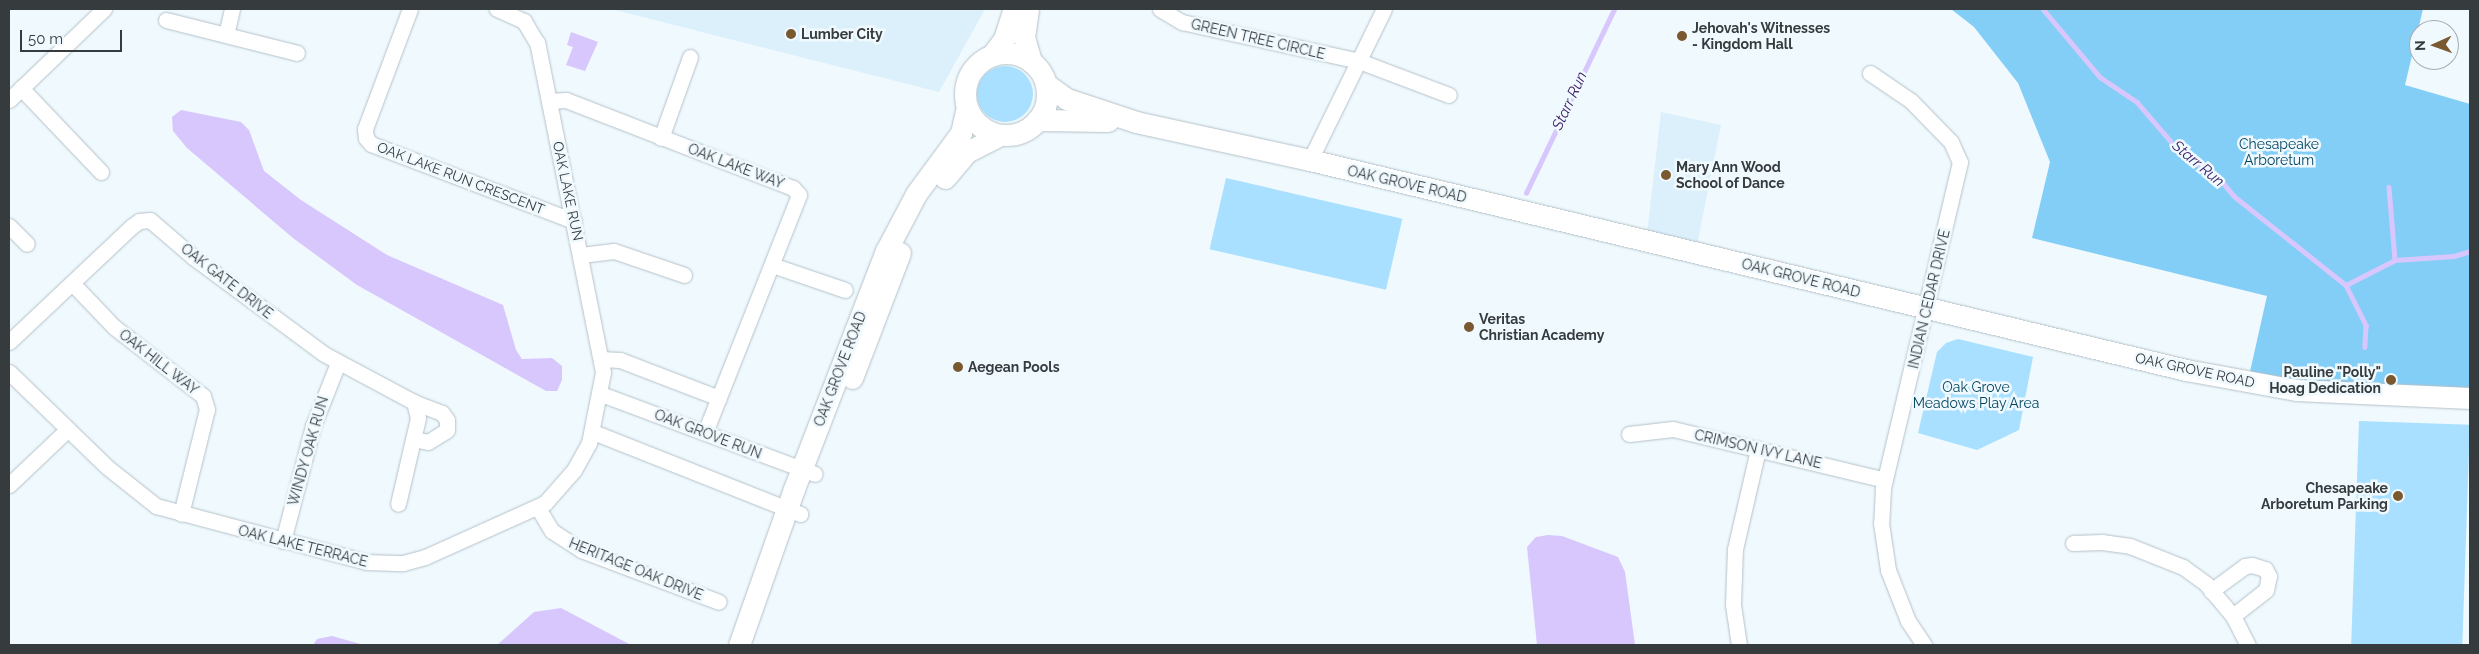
<!DOCTYPE html>
<html>
<head>
<meta charset="utf-8">
<style>
	body { margin:0 }
	#map { position:relative; width:2479px; height:654px; overflow:hidden; background:#eff9fe; font-family:Raleway,sans-serif }
	div>[style] { position:absolute }
	.built>* { inset:0; background:#dcf0fc }
	.green>* { inset:0; background:#a9e0ff; transform-origin:0 0 }
	.round { border-radius:50% }
	.forest>* { inset:0; background:#83cef7 }
	.water>* { inset:0; background:#d8c7fd }
	.stream>* { height:4.5px; margin:-2.25px; padding:0 2.25px; transform-origin:2.25px; border-radius:2.25px; background:#d8c7fd }
	.roads { filter:drop-shadow(0 0 1px #b5c1c8) drop-shadow(0 0 1px #b5c1c8) }
	.street>* { height:15px; margin:-7.5px; padding:0 7.5px; transform-origin:7.5px; border-radius:7.5px; background:#fff }
	.secondary>* { height:21px; margin:-10.5px; padding:0 10.5px; transform-origin:10.5px; border-radius:10.5px; background:#fff }
	.secondary>.ring { margin:-10.5px; padding:0; box-sizing:content-box; background:none; border:21px solid #fff; border-radius:50% }
	.dots>* { width:14px; height:14px; translate:-50% -50%; box-sizing:border-box; border:2px solid #eff9fe; border-radius:50% }
	span { translate:-50% -50%; white-space:nowrap; text-align:center; line-height:1.15; -webkit-text-stroke:5px #eff9fe; paint-order:stroke }
	.poi-label { font-size:14px; color:#363b3e; font-weight:700 }
	.left { translate:0 -50%; text-align:left }
	.right { translate:-100% -50%; text-align:right }
	.street-label { font-size:14px; color:#363b3e }
	.park-label { font-size:14px; color:#044560 }
	.water-label { font-size:15px; color:#3b1a65; font-style:italic }
	.frame { position:absolute; inset:0; border:10px solid #363b3e; pointer-events:none }
	.north { position:absolute; left:2409px; top:20px; width:50px; height:50px; box-sizing:border-box; background:#eff9fe; border:1px solid #a5adb1; border-radius:50%; rotate:268deg; font-size:14px; font-weight:700; line-height:20px; text-align:center; color:#363b3e }
	.north::after { content:''; display:block; margin:auto; width:18px; height:22px; background:#7a5930; clip-path:polygon(50% 0,100% 100%,50% 72%,0 100%) }
	.scale { position:absolute; left:20px; top:30px; width:102px; height:22px; box-sizing:border-box; border:2px solid #363b3e; border-top:0; padding-left:6px; font-size:15px; line-height:18px; white-space:nowrap; color:#363b3e; -webkit-text-stroke:4px #eff9fe; paint-order:stroke }
</style>
</head>
<body>
<div id="map">
	<div class="built">
		<i style="clip-path:polygon(611px 9px,985px 9px,939px 92px)"></i>
		<i style="clip-path:polygon(1661px 112px,1721px 125px,1697px 245px,1647px 234px)"></i>
	</div>
	<div class="green">
		<i class="round" style="left:977px;top:66px;width:56px;height:56px"></i>
		<i style="left:1226px;top:178px;width:181px;height:73px;rotate:13deg"></i>
		<i style="clip-path:polygon(1958px 339px,2033px 357px,2019px 430px,1977px 450px,1918px 433px,1937px 352px,1946px 343px)"></i>
		<i style="left:2359px;top:421px;width:111px;height:224px;rotate:2deg"></i>
	</div>
	<div class="forest">
		<i style="clip-path:polygon(1951px 9px,2423px 9px,2405px 85px,2470px 104px,2470px 390px,2402px 389px,2249px 376px,2267px 296px,2032px 238px,2050px 162px,2018px 83px,1974px 27px)"></i>
	</div>
	<div class="water">
		<i style="clip-path:polygon(571px 32px,598px 42px,585px 71px,566px 65px,573px 47px,567px 45px)"></i>
		<i style="clip-path:polygon(181px 110px,241px 122px,249px 130px,264px 171px,301px 200px,387px 255px,503px 305px,516px 350px,522px 359px,552px 358px,562px 366px,562px 380px,557px 391px,546px 391px,357px 285px,293px 238px,187px 148px,173px 131px,172px 117px)"></i>
		<i style="clip-path:polygon(1548px 535px,1562px 536px,1618px 557px,1625px 572px,1635px 645px,1537px 645px,1527px 547px,1536px 537px)"></i>
		<i style="clip-path:polygon(561px 608px,631px 645px,497px 645px,534px 612px)"></i>
		<i style="clip-path:polygon(332px 636px,364px 645px,313px 645px,317px 639px)"></i>
	</div>
	<div class="stream">
		<i style="left:2043px;top:9px;width:89px;rotate:50deg"></i>
		<i style="left:2100px;top:77px;width:45px;rotate:34deg"></i>
		<i style="left:2137px;top:102px;width:67px;rotate:49.2deg"></i>
		<i style="left:2181px;top:153px;width:45px;rotate:33.3deg"></i>
		<i style="left:2219px;top:178px;width:23px;rotate:50deg"></i>
		<i style="left:2234px;top:196px;width:143px;rotate:38.5deg"></i>
		<i style="left:2346px;top:285px;width:55px;rotate:-27deg"></i>
		<i style="left:2395px;top:260px;width:59px;rotate:-3.9deg"></i>
		<i style="left:2454px;top:256px;width:17px;rotate:-17deg"></i>
		<i style="left:2389px;top:187px;width:73px;rotate:85.3deg"></i>
		<i style="left:1526px;top:193px;width:204px;rotate:-64.4deg"></i>
		<i style="left:2346px;top:285px;width:45px;rotate:63.4deg"></i>
		<i style="left:2366px;top:325px;width:22px;rotate:93deg"></i>
	</div>
	<div class="roads">
		<div class="street">
			<i style="left:410px;top:9px;width:128px;rotate:110.6deg"></i>
			<i style="left:365px;top:129px;width:9px;rotate:84deg"></i>
			<i style="left:366px;top:138px;width:8px;rotate:50deg"></i>
			<i style="left:371px;top:144px;width:217px;rotate:20.8deg"></i>
			<i style="left:1160px;top:9px;width:26px;rotate:31deg"></i>
			<i style="left:1182px;top:22px;width:181px;rotate:12.4deg"></i>
			<i style="left:1359px;top:61px;width:96px;rotate:20.7deg"></i>
			<i style="left:166px;top:20px;width:135px;rotate:14.1deg"></i>
			<i style="left:226px;top:35px;width:27px;rotate:-77deg"></i>
			<i style="left:1870px;top:73px;width:50px;rotate:34.3deg"></i>
			<i style="left:1911px;top:101px;width:57px;rotate:45.7deg"></i>
			<i style="left:1951px;top:142px;width:22px;rotate:66deg"></i>
			<i style="left:1960px;top:162px;width:336px;rotate:103.3deg"></i>
			<i style="left:1883px;top:489px;width:34px;rotate:93deg"></i>
			<i style="left:1881px;top:523px;width:48px;rotate:81.5deg"></i>
			<i style="left:1888px;top:570px;width:55px;rotate:68.6deg"></i>
			<i style="left:1908px;top:621px;width:29px;rotate:56deg"></i>
			<i style="left:21px;top:88px;width:116px;rotate:46.4deg"></i>
			<i style="left:9px;top:100px;width:132px;rotate:-43.8deg"></i>
			<i style="left:549px;top:101px;width:17px;rotate:-3deg"></i>
			<i style="left:566px;top:100px;width:243px;rotate:21.2deg"></i>
			<i style="left:793px;top:188px;width:9px;rotate:49deg"></i>
			<i style="left:799px;top:195px;width:255px;rotate:111.6deg"></i>
			<i style="left:661px;top:138px;width:86px;rotate:-70.3deg"></i>
			<i style="left:1310px;top:160px;width:168px;rotate:-63.9deg"></i>
			<i style="left:9px;top:226px;width:25px;rotate:45deg"></i>
			<i style="left:581px;top:255px;width:33px;rotate:-7deg"></i>
			<i style="left:614px;top:251px;width:74px;rotate:18.9deg"></i>
			<i style="left:772px;top:265px;width:77px;rotate:18.9deg"></i>
			<i style="left:72px;top:283px;width:61px;rotate:46.3deg"></i>
			<i style="left:114px;top:327px;width:113px;rotate:37.8deg"></i>
			<i style="left:203px;top:396px;width:14px;rotate:73deg"></i>
			<i style="left:207px;top:409px;width:108px;rotate:103.9deg"></i>
			<i style="left:9px;top:342px;width:168px;rotate:-43.3deg"></i>
			<i style="left:131px;top:227px;width:10px;rotate:-37deg"></i>
			<i style="left:139px;top:221px;width:11px;rotate:-5deg"></i>
			<i style="left:150px;top:220px;width:57px;rotate:40.7deg"></i>
			<i style="left:193px;top:257px;width:163px;rotate:36.5deg"></i>
			<i style="left:324px;top:354px;width:102px;rotate:28.1deg"></i>
			<i style="left:414px;top:402px;width:16px;rotate:76deg"></i>
			<i style="left:418px;top:418px;width:88px;rotate:103.1deg"></i>
			<i style="left:601px;top:359px;width:19px;rotate:3deg"></i>
			<i style="left:620px;top:360px;width:106px;rotate:21deg"></i>
			<i style="left:9px;top:372px;width:136px;rotate:44.1deg"></i>
			<i style="left:107px;top:467px;width:63px;rotate:38.5deg"></i>
			<i style="left:156px;top:506px;width:217px;rotate:14.9deg"></i>
			<i style="left:366px;top:562px;width:37px;rotate:2deg"></i>
			<i style="left:403px;top:563px;width:23px;rotate:-15deg"></i>
			<i style="left:425px;top:557px;width:132px;rotate:-24.2deg"></i>
			<i style="left:545px;top:503px;width:44px;rotate:-48.7deg"></i>
			<i style="left:574px;top:470px;width:31px;rotate:-61deg"></i>
			<i style="left:589px;top:443px;width:72px;rotate:-78.8deg"></i>
			<i style="left:603px;top:372px;width:336px;rotate:-101.3deg"></i>
			<i style="left:537px;top:43px;width:26px;rotate:-121deg"></i>
			<i style="left:524px;top:21px;width:30px;rotate:-156deg"></i>
			<i style="left:601px;top:394px;width:228px;rotate:20.5deg"></i>
			<i style="left:593px;top:432px;width:223px;rotate:21.6deg"></i>
			<i style="left:1629px;top:434px;width:44px;rotate:-6.5deg"></i>
			<i style="left:1673px;top:429px;width:218px;rotate:13.5deg"></i>
			<i style="left:413px;top:439px;width:15px;rotate:11deg"></i>
			<i style="left:428px;top:442px;width:22px;rotate:-32deg"></i>
			<i style="left:447px;top:430px;width:10px;rotate:-90deg"></i>
			<i style="left:447px;top:420px;width:9px;rotate:-126deg"></i>
			<i style="left:442px;top:413px;width:30px;rotate:-159deg"></i>
			<i style="left:9px;top:485px;width:81px;rotate:-43.5deg"></i>
			<i style="left:538px;top:508px;width:27px;rotate:59deg"></i>
			<i style="left:552px;top:531px;width:35px;rotate:33deg"></i>
			<i style="left:581px;top:550px;width:147px;rotate:20.6deg"></i>
			<i style="left:283px;top:541px;width:119px;rotate:-75.4deg"></i>
			<i style="left:313px;top:426px;width:68px;rotate:-68.4deg"></i>
			<i style="left:2073px;top:543px;width:29px;rotate:-2deg"></i>
			<i style="left:2102px;top:542px;width:28px;rotate:8deg"></i>
			<i style="left:2130px;top:546px;width:57px;rotate:21.6deg"></i>
			<i style="left:2183px;top:567px;width:29px;rotate:36deg"></i>
			<i style="left:2206px;top:584px;width:42px;rotate:49.8deg"></i>
			<i style="left:2233px;top:616px;width:33px;rotate:63deg"></i>
			<i style="left:2211px;top:591px;width:42px;rotate:-36.3deg"></i>
			<i style="left:2245px;top:566px;width:7px;rotate:-8deg"></i>
			<i style="left:2252px;top:565px;width:14px;rotate:17deg"></i>
			<i style="left:2265px;top:569px;width:8px;rotate:60deg"></i>
			<i style="left:2269px;top:576px;width:14px;rotate:102deg"></i>
			<i style="left:2266px;top:590px;width:42px;rotate:141.8deg"></i>
			<i style="left:1739px;top:645px;width:40px;rotate:-98.5deg"></i>
			<i style="left:1733px;top:605px;width:56px;rotate:-88deg"></i>
			<i style="left:1735px;top:549px;width:103px;rotate:-77deg"></i>
		</div>
		<div class="secondary">
			<i style="left:1028px;top:9px;width:28px;rotate:98deg"></i>
			<i style="left:1024px;top:37px;width:26px;rotate:74deg"></i>
			<i class="ring" style="left:965px;top:53px;width:61px;height:61px"></i>
			<i style="left:992px;top:55px;width:20px;rotate:-53deg"></i>
			<i style="left:1004px;top:39px;width:32px;rotate:-72deg"></i>
			<i style="left:1046px;top:84px;width:26px;rotate:36deg"></i>
			<i style="left:1067px;top:99px;width:73px;rotate:18.4deg"></i>
			<i style="left:1136px;top:122px;width:178px;rotate:12.3deg"></i>
			<i style="left:1310px;top:160px;width:901px;rotate:13.48deg"></i>
			<i style="left:2186px;top:370px;width:112px;rotate:10.3deg"></i>
			<i style="left:2296px;top:390px;width:174px;rotate:2.6deg"></i>
			<i style="left:1037px;top:120px;width:71px;rotate:0.8deg"></i>
			<i style="left:945px;top:178px;width:34px;rotate:-50deg"></i>
			<i style="left:967px;top:152px;width:37px;rotate:-27deg"></i>
			<i style="left:852px;top:378px;width:134px;rotate:-69deg"></i>
			<i style="left:739px;top:645px;width:165px;rotate:-70.6deg"></i>
			<i style="left:794px;top:489px;width:255px;rotate:-68.9deg"></i>
			<i style="left:886px;top:251px;width:64px;rotate:-62.2deg"></i>
			<i style="left:916px;top:194px;width:76px;rotate:-53.6deg"></i>
			<i style="left:961px;top:133px;width:27px;rotate:-77deg"></i>
		</div>
	</div>
	<div class="dots">
		<i style="left:791px;top:34px;background:#7a5930"></i>
		<i style="left:1682px;top:36px;background:#7a5930"></i>
		<i style="left:1666px;top:175px;background:#7a5930"></i>
		<i style="left:1469px;top:327px;background:#7a5930"></i>
		<i style="left:958px;top:367px;background:#7a5930"></i>
		<i style="left:2391px;top:380px;background:#7a5930"></i>
		<i style="left:2398px;top:496px;background:#7a5930"></i>
	</div>
	<div class="poi-label">
		<span class="left" style="left:1692px;top:36px">Jehovah's Witnesses<br>- Kingdom Hall</span>
		<span class="left" style="left:801px;top:34px">Lumber City</span>
		<span class="left" style="left:1676px;top:175px">Mary Ann Wood<br>School of Dance</span>
		<span class="left" style="left:1479px;top:327px">Veritas<br>Christian Academy</span>
		<span class="left" style="left:968px;top:367px">Aegean Pools</span>
		<span class="right" style="left:2381px;top:380px">Pauline "Polly"<br>Hoag Dedication</span>
		<span class="right" style="left:2388px;top:496px">Chesapeake<br>Arboretum Parking</span>
	</div>
	<div class="street-label">
		<span style="left:1258px;top:39px;rotate:13deg">GREEN TREE CIRCLE</span>
		<span style="left:736px;top:166px;rotate:21deg">OAK LAKE WAY</span>
		<span style="left:461px;top:178px;rotate:21deg">OAK LAKE RUN CRESCENT</span>
		<span style="left:1407px;top:184px;rotate:13deg">OAK GROVE ROAD</span>
		<span style="left:568px;top:191px;rotate:78deg">OAK LAKE RUN</span>
		<span style="left:1801px;top:278px;rotate:14deg">OAK GROVE ROAD</span>
		<span style="left:227px;top:281px;rotate:38deg">OAK GATE DRIVE</span>
		<span style="left:1929px;top:299px;rotate:-77deg">INDIAN CEDAR DRIVE</span>
		<span style="left:159px;top:362px;rotate:38deg">OAK HILL WAY</span>
		<span style="left:840px;top:369px;rotate:-69deg">OAK GROVE ROAD</span>
		<span style="left:2195px;top:370px;rotate:12deg">OAK GROVE ROAD</span>
		<span style="left:708px;top:434px;rotate:21deg">OAK GROVE RUN</span>
		<span style="left:1758px;top:449px;rotate:13deg">CRIMSON IVY LANE</span>
		<span style="left:308px;top:451px;rotate:-74deg">WINDY OAK RUN</span>
		<span style="left:303px;top:546px;rotate:14deg">OAK LAKE TERRACE</span>
		<span style="left:636px;top:569px;rotate:22deg">HERITAGE OAK DRIVE</span>
	</div>
	<div class="park-label">
		<span style="left:2279px;top:152px">Chesapeake<br>Arboretum</span>
		<span style="left:1976px;top:395px">Oak Grove<br>Meadows Play Area</span>
	</div>
	<div class="water-label">
		<span style="left:1570px;top:101px;rotate:-65deg">Starr Run</span>
		<span style="left:2198px;top:164px;rotate:40deg">Starr Run</span>
	</div>
	<div class="frame"></div>
	<div class="north">N</div>
	<div class="scale">50 m</div>
</div>
</body>
</html>
